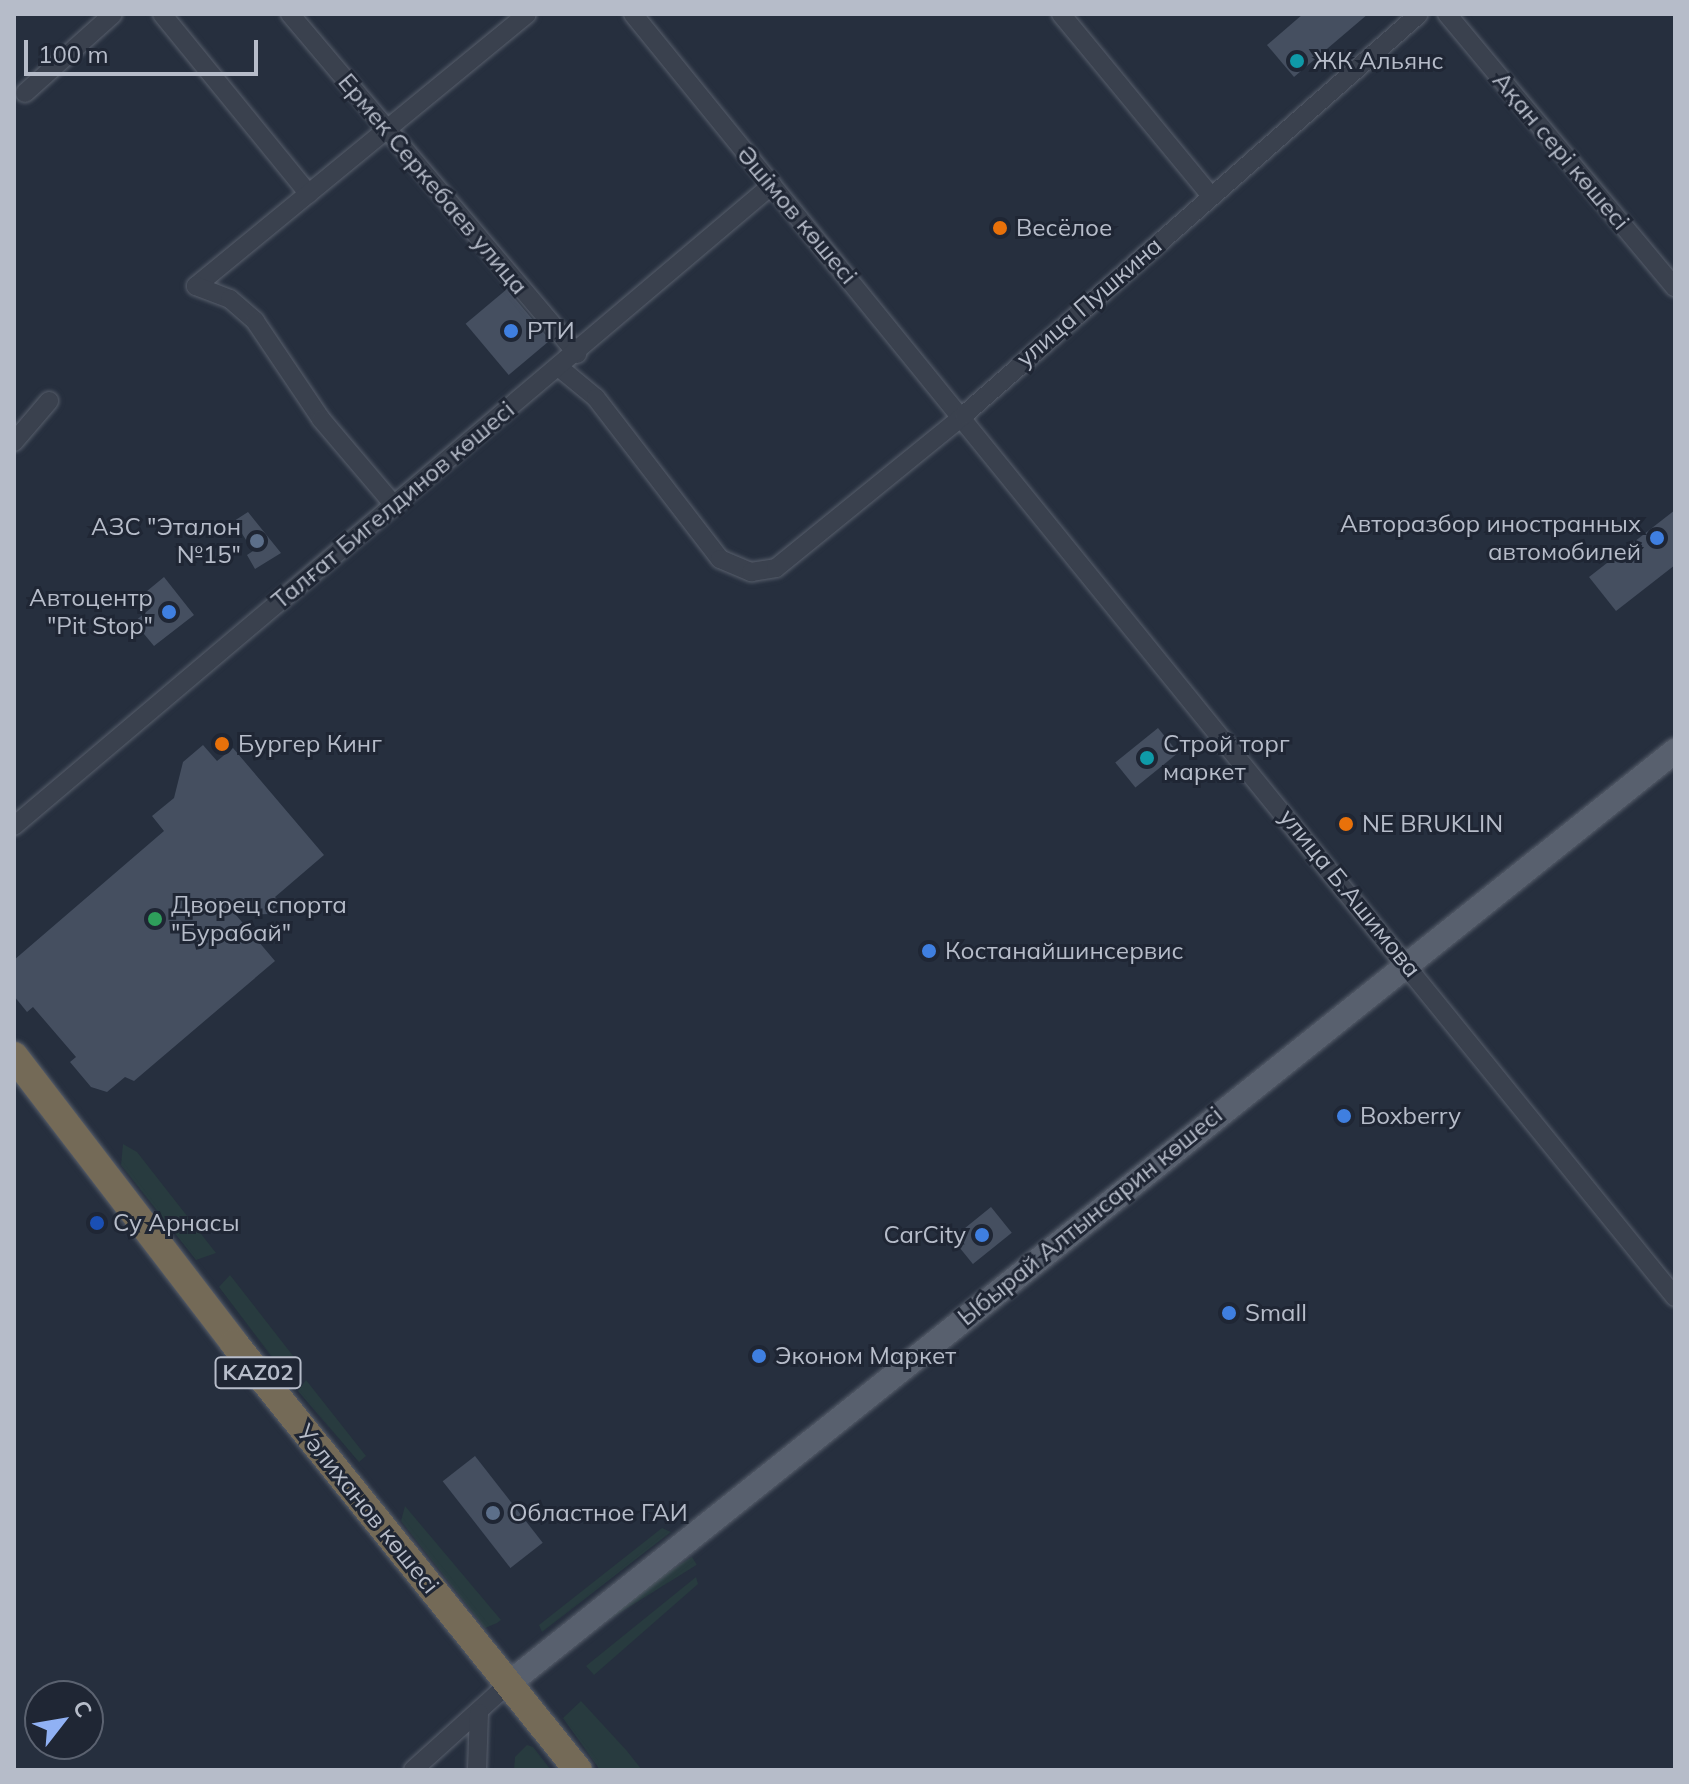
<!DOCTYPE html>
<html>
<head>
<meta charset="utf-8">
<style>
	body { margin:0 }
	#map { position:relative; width:1689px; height:1784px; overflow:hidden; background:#262f3e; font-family:Mulish,sans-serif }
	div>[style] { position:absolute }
	.green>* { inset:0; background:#283b3f; transform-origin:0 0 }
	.building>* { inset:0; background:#454f60; transform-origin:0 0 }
	.roads { filter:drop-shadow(0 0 2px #585f6c) drop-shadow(0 0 2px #585f6c) }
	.minor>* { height:18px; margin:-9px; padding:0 9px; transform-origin:9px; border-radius:9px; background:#3a414e }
	.major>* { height:24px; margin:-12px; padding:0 12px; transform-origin:12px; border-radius:12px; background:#58606e }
	.highway>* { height:28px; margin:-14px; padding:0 14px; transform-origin:14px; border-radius:14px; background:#746a57 }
	.dots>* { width:22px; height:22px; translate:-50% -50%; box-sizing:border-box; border:4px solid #1f2634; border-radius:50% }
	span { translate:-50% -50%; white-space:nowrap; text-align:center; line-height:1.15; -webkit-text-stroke:6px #1f2634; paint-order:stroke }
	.shield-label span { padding:2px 6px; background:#1f2634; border:2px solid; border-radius:6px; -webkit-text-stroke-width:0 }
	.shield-label { font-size:22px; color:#b6bcc9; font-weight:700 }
	.poi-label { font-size:24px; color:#b6bcc9 }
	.left { translate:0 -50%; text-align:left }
	.right { translate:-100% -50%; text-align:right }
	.street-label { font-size:24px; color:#b6bcc9 }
	.frame { position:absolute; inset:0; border:16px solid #b6bcc9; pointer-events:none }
	.north { position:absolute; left:24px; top:1680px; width:80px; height:80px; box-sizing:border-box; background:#1f2634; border:2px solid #5b6270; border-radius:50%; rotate:59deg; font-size:22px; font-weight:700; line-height:32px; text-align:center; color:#b6bcc9 }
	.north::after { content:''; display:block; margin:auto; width:28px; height:36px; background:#90b1f4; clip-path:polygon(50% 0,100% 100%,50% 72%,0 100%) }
	.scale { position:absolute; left:24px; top:40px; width:234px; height:36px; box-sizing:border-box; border:4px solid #b6bcc9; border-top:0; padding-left:10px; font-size:24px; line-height:28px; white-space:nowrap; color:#b6bcc9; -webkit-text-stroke:6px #1f2634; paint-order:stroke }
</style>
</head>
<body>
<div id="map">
	<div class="green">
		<i style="clip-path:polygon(123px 1144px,137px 1152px,216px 1253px,196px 1260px,121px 1165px)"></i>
		<i style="clip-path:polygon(230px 1275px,297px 1361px,289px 1368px,278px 1365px,219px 1287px)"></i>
		<i style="clip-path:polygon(306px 1380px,366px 1456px,359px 1462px,298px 1391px)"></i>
		<i style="clip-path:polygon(405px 1506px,501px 1620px,497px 1623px,485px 1628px,401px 1521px)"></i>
		<i style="clip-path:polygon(662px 1528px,671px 1532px,542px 1632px,539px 1625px)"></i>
		<i style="left:692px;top:1557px;width:9px;height:150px;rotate:58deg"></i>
		<i style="clip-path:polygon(696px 1577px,698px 1584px,594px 1675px,586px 1666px)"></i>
		<i style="clip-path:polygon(581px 1701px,627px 1751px,642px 1770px,600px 1770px,563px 1718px)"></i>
		<i style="clip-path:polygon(527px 1745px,533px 1747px,551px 1770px,514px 1770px,515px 1757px)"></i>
	</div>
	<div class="building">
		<i style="clip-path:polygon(1303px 14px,1368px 14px,1294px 77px,1267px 45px)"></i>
		<i style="left:507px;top:289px;width:67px;height:54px;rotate:50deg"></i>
		<i style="clip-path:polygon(1675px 510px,1675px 565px,1616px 611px,1589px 577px)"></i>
		<i style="clip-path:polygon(248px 512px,281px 553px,255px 569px,247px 555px,253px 551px,234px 521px)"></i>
		<i style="clip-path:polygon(164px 577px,194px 615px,154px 646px,134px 622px,151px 608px,141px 596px)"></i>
		<i style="left:1158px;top:728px;width:32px;height:55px;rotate:51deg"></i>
		<i style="clip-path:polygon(203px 745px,217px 761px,233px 748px,324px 855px,275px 897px,282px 905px,270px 914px,236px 915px,275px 961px,134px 1081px,125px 1077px,107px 1092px,91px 1087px,70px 1062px,76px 1057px,33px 1007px,27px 1012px,14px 996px,14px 960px,164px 831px,152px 816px,174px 798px,183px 762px)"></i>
		<i style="left:991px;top:1207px;width:33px;height:50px;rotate:51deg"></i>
		<i style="left:475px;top:1456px;width:110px;height:41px;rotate:52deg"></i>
	</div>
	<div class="roads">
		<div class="minor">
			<i style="left:162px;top:14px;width:232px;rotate:50.8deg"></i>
			<i style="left:290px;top:14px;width:445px;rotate:49.8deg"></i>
			<i style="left:633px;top:14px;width:1653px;rotate:50.92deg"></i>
			<i style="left:1061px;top:14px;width:236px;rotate:50.5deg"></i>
			<i style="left:1447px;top:14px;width:356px;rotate:50.2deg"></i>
			<i style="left:25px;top:93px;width:118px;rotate:-41.9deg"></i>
			<i style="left:196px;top:286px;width:428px;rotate:-39.4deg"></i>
			<i style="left:196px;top:286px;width:36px;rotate:21deg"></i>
			<i style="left:230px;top:299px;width:33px;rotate:41deg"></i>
			<i style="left:255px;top:321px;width:118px;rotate:56deg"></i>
			<i style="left:321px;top:419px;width:113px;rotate:49.7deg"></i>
			<i style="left:561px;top:369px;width:45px;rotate:39.6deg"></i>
			<i style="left:596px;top:398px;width:203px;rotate:52.4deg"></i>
			<i style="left:720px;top:559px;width:34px;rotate:23deg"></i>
			<i style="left:751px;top:572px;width:25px;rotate:-9deg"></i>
			<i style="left:776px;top:568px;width:242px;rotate:-39.1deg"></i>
			<i style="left:964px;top:415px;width:606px;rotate:-41.39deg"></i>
			<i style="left:14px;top:442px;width:54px;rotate:-49.5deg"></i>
			<i style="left:14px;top:826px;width:993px;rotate:-40.22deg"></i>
			<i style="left:413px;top:1770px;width:127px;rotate:-42.1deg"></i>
			<i style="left:477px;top:1770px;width:57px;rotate:-88deg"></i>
		</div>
		<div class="major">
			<i style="left:507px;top:1685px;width:1496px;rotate:-38.65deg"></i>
		</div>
		<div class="highway">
			<i style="left:14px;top:1056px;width:362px;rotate:52.5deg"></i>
			<i style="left:234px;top:1343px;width:548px;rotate:51.14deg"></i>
		</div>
	</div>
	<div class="dots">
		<i style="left:1297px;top:61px;background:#0f9aa8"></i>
		<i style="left:1000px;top:228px;background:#e8710a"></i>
		<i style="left:511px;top:331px;background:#3f7fe0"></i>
		<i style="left:1657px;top:538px;background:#3f7fe0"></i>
		<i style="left:257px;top:541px;background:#5c6f8a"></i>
		<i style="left:169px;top:612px;background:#3f7fe0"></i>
		<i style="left:222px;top:744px;background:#e8710a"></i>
		<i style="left:1147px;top:758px;background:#0f9aa8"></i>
		<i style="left:1346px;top:824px;background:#e8710a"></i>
		<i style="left:155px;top:919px;background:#2e9e5b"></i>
		<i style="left:929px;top:951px;background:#3f7fe0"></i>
		<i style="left:1344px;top:1116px;background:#3f7fe0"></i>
		<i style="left:97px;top:1223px;background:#1a4fb4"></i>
		<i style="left:982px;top:1235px;background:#3f7fe0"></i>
		<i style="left:1229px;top:1313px;background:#3f7fe0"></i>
		<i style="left:759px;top:1356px;background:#3f7fe0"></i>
		<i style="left:493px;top:1513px;background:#5c6f8a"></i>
	</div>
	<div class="shield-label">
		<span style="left:258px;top:1373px">KАZ02</span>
	</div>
	<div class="poi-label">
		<span class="left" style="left:1313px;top:61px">ЖК Альянс</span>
		<span class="left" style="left:1016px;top:228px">Весёлое</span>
		<span class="left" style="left:527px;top:331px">РТИ</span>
		<span class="right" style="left:1641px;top:538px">Авторазбор иностранных<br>автомобилей</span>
		<span class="right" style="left:241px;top:541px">АЗС "Эталон<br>№15"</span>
		<span class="right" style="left:153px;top:612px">Автоцентр<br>"Pit Stop"</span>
		<span class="left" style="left:238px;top:744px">Бургер Кинг</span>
		<span class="left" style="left:1163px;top:758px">Строй торг<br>маркет</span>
		<span class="left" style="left:1362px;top:824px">NE BRUKLIN</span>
		<span class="left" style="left:171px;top:919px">Дворец спорта<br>"Бурабай"</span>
		<span class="left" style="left:945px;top:951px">Костанайшинсервис</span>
		<span class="left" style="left:1360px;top:1116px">Boxberry</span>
		<span class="left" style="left:113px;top:1223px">Су Арнасы</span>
		<span class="right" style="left:966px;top:1235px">CarCity</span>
		<span class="left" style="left:1245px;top:1313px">Small</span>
		<span class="left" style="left:775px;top:1356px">Эконом Маркет</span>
		<span class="left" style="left:509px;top:1513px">Областное ГАИ</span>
	</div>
	<div class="street-label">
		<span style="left:1561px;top:151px;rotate:50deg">Ақан сері көшесі</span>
		<span style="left:433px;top:184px;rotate:50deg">Ермек Серкебаев улица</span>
		<span style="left:797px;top:215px;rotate:50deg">Әшімов көшесі</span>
		<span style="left:1089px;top:302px;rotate:-41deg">улица Пушкина</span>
		<span style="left:393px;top:505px;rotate:-40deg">Талғат Бигелдинов көшесі</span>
		<span style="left:1350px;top:893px;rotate:51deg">улица Б.Ашимова</span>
		<span style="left:1090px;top:1216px;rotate:-39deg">Ыбырай Алтынсарин көшесі</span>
		<span style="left:368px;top:1509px;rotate:51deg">Уәлиханов көшесі</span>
	</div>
	<div class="frame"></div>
	<div class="north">С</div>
	<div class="scale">100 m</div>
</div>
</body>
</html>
